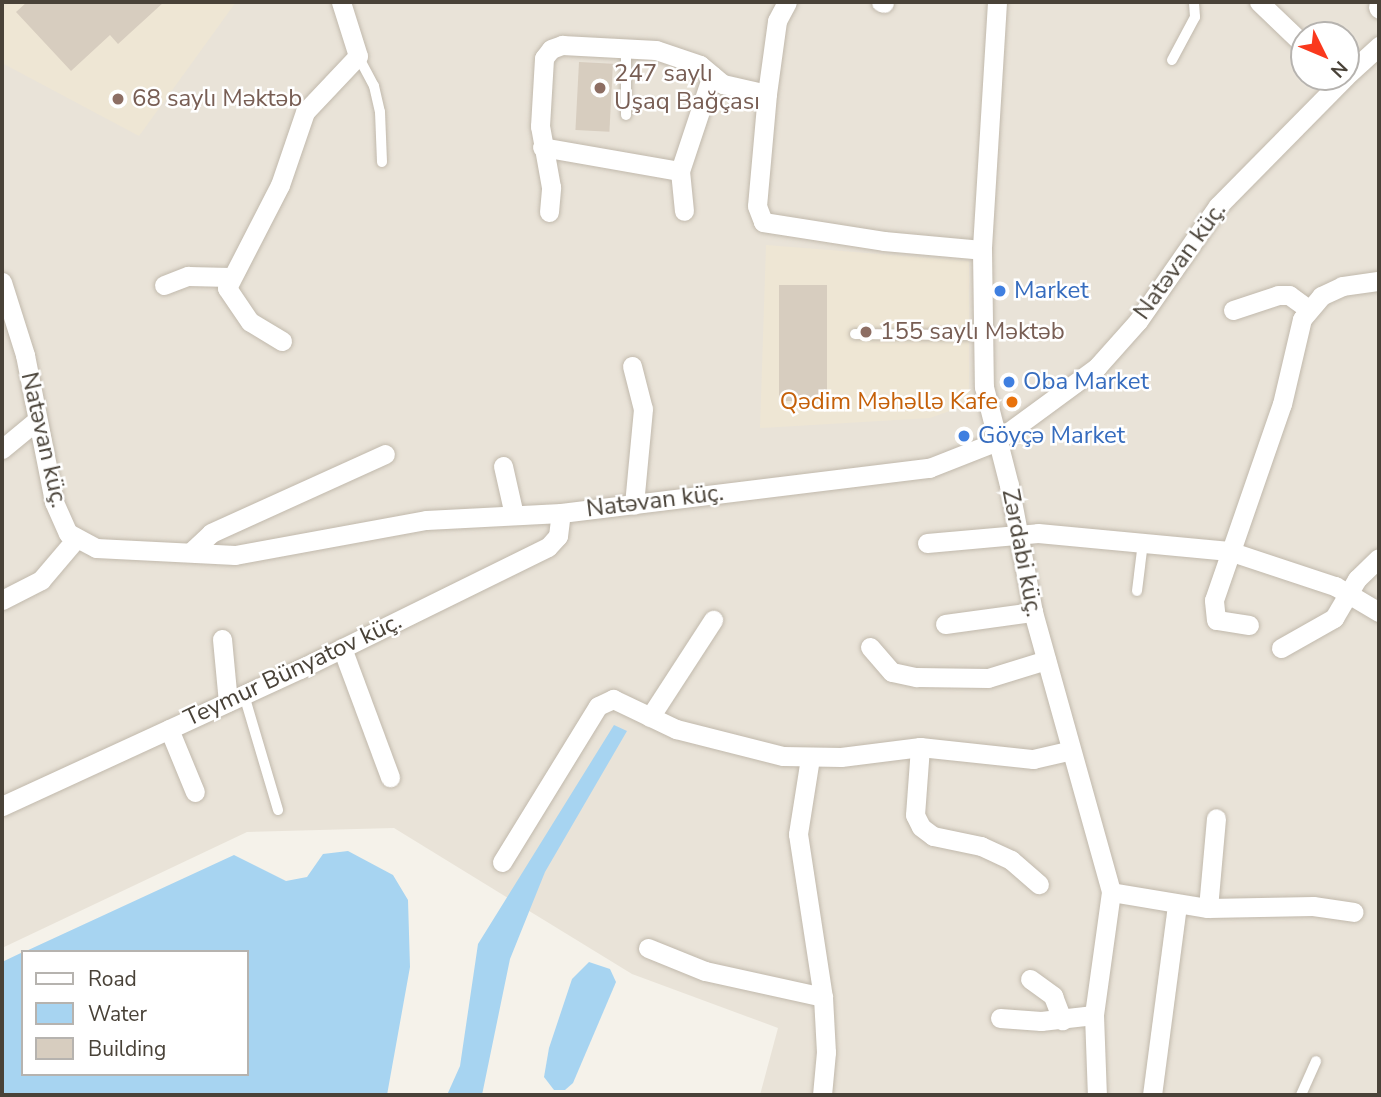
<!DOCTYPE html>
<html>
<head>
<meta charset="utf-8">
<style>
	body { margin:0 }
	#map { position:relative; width:1381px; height:1097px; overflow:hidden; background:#f5f2ea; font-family:"Nunito Sans",sans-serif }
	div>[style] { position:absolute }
	.residential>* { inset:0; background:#e9e3d8 }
	.education>* { inset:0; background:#eee6d4 }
	.water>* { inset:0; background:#a7d4f1 }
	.building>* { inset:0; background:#d7cdbf; transform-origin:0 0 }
	.roads { filter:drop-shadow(0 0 2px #c1b9ac) drop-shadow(0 0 2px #c1b9ac) }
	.lane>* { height:10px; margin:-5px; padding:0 5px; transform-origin:5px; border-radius:5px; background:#fff }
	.street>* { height:19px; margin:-9.5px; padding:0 9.5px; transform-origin:9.5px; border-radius:9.5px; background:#fff }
	.dots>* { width:19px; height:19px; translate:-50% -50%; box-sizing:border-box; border:4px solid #fff; border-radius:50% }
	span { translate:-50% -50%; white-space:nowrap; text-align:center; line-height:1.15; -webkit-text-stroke:5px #fff; paint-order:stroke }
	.education-label { font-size:24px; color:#785e54 }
	.left { translate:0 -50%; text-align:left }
	.street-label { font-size:24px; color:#494238 }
	.shop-label { font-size:24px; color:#366cbe }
	.food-label { font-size:24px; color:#c56008 }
	.right { translate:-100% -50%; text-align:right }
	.frame { position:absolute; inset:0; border:4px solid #494238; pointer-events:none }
	.legend { position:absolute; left:21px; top:950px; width:228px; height:126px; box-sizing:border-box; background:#fff; border:2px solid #b6b3af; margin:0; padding:9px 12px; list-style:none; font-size:21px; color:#494238 }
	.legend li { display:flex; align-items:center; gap:14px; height:35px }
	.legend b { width:35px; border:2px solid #b6b3af }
	.north { position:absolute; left:1290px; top:21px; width:70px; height:70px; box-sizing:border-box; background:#fff; border:2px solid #b6b3af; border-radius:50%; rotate:133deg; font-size:19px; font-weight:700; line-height:28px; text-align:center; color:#494238 }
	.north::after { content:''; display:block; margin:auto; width:24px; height:32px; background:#fa391d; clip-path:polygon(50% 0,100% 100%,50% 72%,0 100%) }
</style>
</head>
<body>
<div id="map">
	<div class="residential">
		<i style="clip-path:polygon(evenodd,2px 2px,1379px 2px,1379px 1095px,760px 1095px,778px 1028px,632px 974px,394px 828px,247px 832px,2px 948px,2px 2px,1304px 35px,1346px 35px,1346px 77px,1304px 77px,1304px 35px)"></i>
	</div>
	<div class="education">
		<i style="clip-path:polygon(2px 2px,236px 2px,139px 136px,2px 63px)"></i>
		<i style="clip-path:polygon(766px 245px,969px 261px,969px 404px,930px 418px,760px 428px)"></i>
	</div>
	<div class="water">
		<i style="clip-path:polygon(614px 725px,627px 731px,545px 872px,510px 959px,482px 1095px,447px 1095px,460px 1066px,478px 944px)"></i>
		<i style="clip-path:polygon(348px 851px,393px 875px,408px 900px,410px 967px,387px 1095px,2px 1095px,2px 962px,23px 952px,23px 1074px,247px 1074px,247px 952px,24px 952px,234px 855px,286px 881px,307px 877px,323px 854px)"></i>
		<i style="clip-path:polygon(589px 962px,610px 969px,616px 982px,573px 1083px,565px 1090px,554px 1090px,544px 1077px,549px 1048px,572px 979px)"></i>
	</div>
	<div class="building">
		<i style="clip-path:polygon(27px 2px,164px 2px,118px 44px,110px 35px,71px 71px,16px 12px)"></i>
		<i style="left:579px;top:62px;width:34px;height:68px;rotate:3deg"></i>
		<i style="left:779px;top:285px;width:48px;height:116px"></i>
	</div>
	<div class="roads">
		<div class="lane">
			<i style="left:358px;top:56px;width:34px;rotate:62deg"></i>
			<i style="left:374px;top:86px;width:27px;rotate:77deg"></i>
			<i style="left:380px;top:112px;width:50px;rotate:87.7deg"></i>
			<i style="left:1172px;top:60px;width:49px;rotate:-61.9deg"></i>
			<i style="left:1195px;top:17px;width:15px;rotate:-94deg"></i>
			<i style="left:626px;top:115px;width:67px;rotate:-90deg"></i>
			<i style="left:855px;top:334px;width:126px;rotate:0.5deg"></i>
			<i style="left:1137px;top:591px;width:49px;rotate:-83deg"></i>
			<i style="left:244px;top:695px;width:120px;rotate:73.5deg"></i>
			<i style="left:1301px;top:1095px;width:37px;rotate:-66deg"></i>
		</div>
		<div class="street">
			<i style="left:787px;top:2px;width:21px;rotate:118deg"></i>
			<i style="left:777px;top:21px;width:74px;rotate:97.8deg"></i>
			<i style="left:767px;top:94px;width:112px;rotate:95.1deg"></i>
			<i style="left:757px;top:206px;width:17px;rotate:69deg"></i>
			<i style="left:763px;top:222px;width:122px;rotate:8.9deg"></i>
			<i style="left:884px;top:241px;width:98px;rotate:5.2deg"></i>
			<i style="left:881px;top:2px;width:3px;rotate:18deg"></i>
			<i style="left:997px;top:2px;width:248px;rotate:93.5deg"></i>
			<i style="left:982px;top:250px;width:137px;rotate:89.2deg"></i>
			<i style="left:984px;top:387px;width:101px;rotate:75.7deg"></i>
			<i style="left:1009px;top:485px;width:129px;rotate:79.3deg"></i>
			<i style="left:1033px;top:612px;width:291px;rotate:74.4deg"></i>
			<i style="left:1111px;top:892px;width:124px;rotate:97.9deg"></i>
			<i style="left:1094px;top:1015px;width:80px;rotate:87.9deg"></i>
			<i style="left:1259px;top:2px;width:62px;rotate:43.7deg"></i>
			<i style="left:1378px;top:7px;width:2px;rotate:63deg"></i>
			<i style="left:1346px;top:76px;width:45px;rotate:-42.3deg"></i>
			<i style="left:542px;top:147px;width:140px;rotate:9.9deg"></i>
			<i style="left:680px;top:171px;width:101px;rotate:-71.6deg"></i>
			<i style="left:680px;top:171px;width:40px;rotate:84.3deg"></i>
			<i style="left:549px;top:212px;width:25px;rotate:-85deg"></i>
			<i style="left:551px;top:187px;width:62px;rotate:-100.2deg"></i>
			<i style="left:540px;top:126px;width:68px;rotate:-86.6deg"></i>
			<i style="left:544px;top:58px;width:11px;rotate:-52deg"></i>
			<i style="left:551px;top:49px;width:12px;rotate:-20deg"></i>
			<i style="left:562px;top:45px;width:94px;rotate:3deg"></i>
			<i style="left:656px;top:50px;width:46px;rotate:18.8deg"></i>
			<i style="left:700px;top:65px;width:30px;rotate:40deg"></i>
			<i style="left:723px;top:84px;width:45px;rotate:12.8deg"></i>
			<i style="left:2px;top:282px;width:77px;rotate:72.5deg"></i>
			<i style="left:25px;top:355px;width:150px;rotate:78.8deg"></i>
			<i style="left:54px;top:502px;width:34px;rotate:66deg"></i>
			<i style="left:68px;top:533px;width:32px;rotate:28deg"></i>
			<i style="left:96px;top:548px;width:139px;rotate:2.9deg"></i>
			<i style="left:235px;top:555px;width:194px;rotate:-10.4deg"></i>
			<i style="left:426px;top:520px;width:135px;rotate:-3deg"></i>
			<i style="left:561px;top:513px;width:371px;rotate:-7deg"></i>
			<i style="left:929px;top:468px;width:71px;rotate:-21.5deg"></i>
			<i style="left:995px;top:442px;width:127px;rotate:-36.3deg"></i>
			<i style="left:1097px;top:367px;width:62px;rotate:-48.3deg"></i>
			<i style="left:1138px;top:321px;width:140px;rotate:-55.2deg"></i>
			<i style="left:1218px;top:206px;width:181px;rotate:-45.4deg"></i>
			<i style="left:164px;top:285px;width:26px;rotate:-21deg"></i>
			<i style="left:188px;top:276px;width:42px;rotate:1.4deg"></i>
			<i style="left:1233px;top:310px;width:47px;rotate:-18.4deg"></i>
			<i style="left:1278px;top:295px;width:11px"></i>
			<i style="left:1289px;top:295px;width:24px;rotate:36deg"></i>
			<i style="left:282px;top:341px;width:37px;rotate:-149deg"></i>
			<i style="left:250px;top:322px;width:41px;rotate:-124.1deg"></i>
			<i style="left:227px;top:288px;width:116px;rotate:-62.8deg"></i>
			<i style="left:280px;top:185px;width:77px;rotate:-71.1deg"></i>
			<i style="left:305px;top:112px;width:77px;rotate:-46.6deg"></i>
			<i style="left:358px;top:56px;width:57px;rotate:-107.5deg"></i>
			<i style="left:632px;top:366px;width:44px;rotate:75.7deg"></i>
			<i style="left:643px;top:409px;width:96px;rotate:95.4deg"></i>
			<i style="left:2px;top:449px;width:45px;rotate:-39.6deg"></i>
			<i style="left:503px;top:466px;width:50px;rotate:77.3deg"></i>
			<i style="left:927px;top:543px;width:111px;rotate:-5.1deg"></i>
			<i style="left:1038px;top:533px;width:192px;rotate:5.4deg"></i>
			<i style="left:1229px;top:551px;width:112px;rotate:18.3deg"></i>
			<i style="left:1335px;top:586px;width:51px;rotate:30.6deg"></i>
			<i style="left:192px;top:551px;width:26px;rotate:-43deg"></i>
			<i style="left:211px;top:533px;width:191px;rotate:-24.4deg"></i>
			<i style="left:2px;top:600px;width:44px;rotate:-27.1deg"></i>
			<i style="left:41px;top:580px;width:52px;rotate:-49.6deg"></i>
			<i style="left:945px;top:624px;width:89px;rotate:-7.8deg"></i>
			<i style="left:1249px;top:625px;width:33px;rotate:-171deg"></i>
			<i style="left:1216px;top:620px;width:20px;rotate:-96deg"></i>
			<i style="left:1214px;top:600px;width:207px;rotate:-70.9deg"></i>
			<i style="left:1282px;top:404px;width:87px;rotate:-76.8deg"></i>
			<i style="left:1302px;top:319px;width:30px;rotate:-50deg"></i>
			<i style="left:1321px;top:296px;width:23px;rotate:-25deg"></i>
			<i style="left:1342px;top:286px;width:37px;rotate:-8deg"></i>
			<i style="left:222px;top:639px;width:63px;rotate:84.6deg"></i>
			<i style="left:870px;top:647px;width:33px;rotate:49deg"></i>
			<i style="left:892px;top:672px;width:25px;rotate:12deg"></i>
			<i style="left:916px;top:677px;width:72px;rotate:0.8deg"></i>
			<i style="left:988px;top:678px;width:61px;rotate:-17.2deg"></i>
			<i style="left:342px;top:648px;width:138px;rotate:69.6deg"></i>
			<i style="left:1281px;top:648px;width:61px;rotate:-29.5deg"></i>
			<i style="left:1334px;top:618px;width:45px;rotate:-59.5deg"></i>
			<i style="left:1357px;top:579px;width:30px;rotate:-44deg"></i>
			<i style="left:650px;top:717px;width:116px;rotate:-57deg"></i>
			<i style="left:169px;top:729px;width:68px;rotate:67.6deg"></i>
			<i style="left:920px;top:747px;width:68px;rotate:94.2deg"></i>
			<i style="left:915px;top:815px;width:13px;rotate:63deg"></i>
			<i style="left:921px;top:827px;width:15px;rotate:37deg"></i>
			<i style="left:933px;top:836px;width:49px;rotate:11.8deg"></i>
			<i style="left:981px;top:846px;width:33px;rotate:25deg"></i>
			<i style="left:1011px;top:860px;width:37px;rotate:41deg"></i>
			<i style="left:810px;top:758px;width:77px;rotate:99deg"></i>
			<i style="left:798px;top:834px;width:165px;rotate:81.3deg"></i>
			<i style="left:823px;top:997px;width:55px;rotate:86.9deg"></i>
			<i style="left:826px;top:1052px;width:43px;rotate:95.3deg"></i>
			<i style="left:2px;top:806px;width:328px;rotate:-24.7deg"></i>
			<i style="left:300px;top:669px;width:276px;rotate:-26.2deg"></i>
			<i style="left:548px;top:547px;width:15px;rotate:-48deg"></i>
			<i style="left:558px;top:536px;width:23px;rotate:-83deg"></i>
			<i style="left:502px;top:862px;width:183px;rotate:-58.4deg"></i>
			<i style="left:598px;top:706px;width:17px;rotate:-25deg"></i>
			<i style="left:613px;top:699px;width:70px;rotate:25.5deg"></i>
			<i style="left:676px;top:729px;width:110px;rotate:14.2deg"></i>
			<i style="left:783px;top:756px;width:58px;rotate:1deg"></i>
			<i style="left:841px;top:757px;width:80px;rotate:-7.2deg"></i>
			<i style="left:920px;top:747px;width:114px;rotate:6.1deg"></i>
			<i style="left:1033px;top:759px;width:39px;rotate:-13deg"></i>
			<i style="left:1111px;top:892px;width:98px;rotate:9.4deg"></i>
			<i style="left:1208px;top:908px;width:105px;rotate:-1.1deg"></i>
			<i style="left:1313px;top:906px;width:41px;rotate:8.3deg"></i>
			<i style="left:1208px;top:908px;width:90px;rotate:-84.9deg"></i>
			<i style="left:648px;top:948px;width:61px;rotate:22deg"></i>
			<i style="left:705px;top:971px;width:121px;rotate:12.4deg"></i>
			<i style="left:1030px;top:979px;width:29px;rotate:36deg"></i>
			<i style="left:1053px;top:996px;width:26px;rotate:69deg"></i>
			<i style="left:1000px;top:1018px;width:41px;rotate:4.2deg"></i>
			<i style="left:1041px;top:1021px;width:53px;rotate:-6.5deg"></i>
			<i style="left:1152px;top:1095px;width:192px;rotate:-82.5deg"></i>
		</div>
	</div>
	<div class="dots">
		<i style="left:600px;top:88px;background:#8d6e63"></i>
		<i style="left:118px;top:99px;background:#8d6e63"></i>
		<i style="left:1000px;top:291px;background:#3f7fe0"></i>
		<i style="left:866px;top:332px;background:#8d6e63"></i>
		<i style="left:1009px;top:382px;background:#3f7fe0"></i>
		<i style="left:1012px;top:402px;background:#e8710a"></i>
		<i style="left:964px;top:436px;background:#3f7fe0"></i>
	</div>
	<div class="education-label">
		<span class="left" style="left:614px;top:88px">247 saylı<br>Uşaq Bağçası</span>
		<span class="left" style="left:132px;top:99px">68 saylı Məktəb</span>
		<span class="left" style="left:880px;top:332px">155 saylı Məktəb</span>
	</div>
	<div class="street-label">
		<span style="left:1180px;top:261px;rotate:-54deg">Natəvan küç.</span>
		<span style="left:44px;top:440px;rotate:77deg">Natəvan küç.</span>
		<span style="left:655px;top:501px;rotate:-7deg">Natəvan küç.</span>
		<span style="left:1022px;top:553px;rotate:79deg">Zərdabi küç.</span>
		<span style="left:293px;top:670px;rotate:-25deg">Teymur Bünyatov küç.</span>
	</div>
	<div class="shop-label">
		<span class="left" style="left:1014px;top:291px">Market</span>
		<span class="left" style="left:1023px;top:382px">Oba Market</span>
		<span class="left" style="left:978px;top:436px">Göyçə Market</span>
	</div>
	<div class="food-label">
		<span class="right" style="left:998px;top:402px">Qədim Məhəllə Kafe</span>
	</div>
	<div class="frame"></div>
	<ul class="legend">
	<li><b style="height:9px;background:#fff"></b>Road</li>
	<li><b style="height:19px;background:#a7d4f1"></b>Water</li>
	<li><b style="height:19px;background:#d7cdbf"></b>Building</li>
	</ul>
	<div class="north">N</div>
</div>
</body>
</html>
